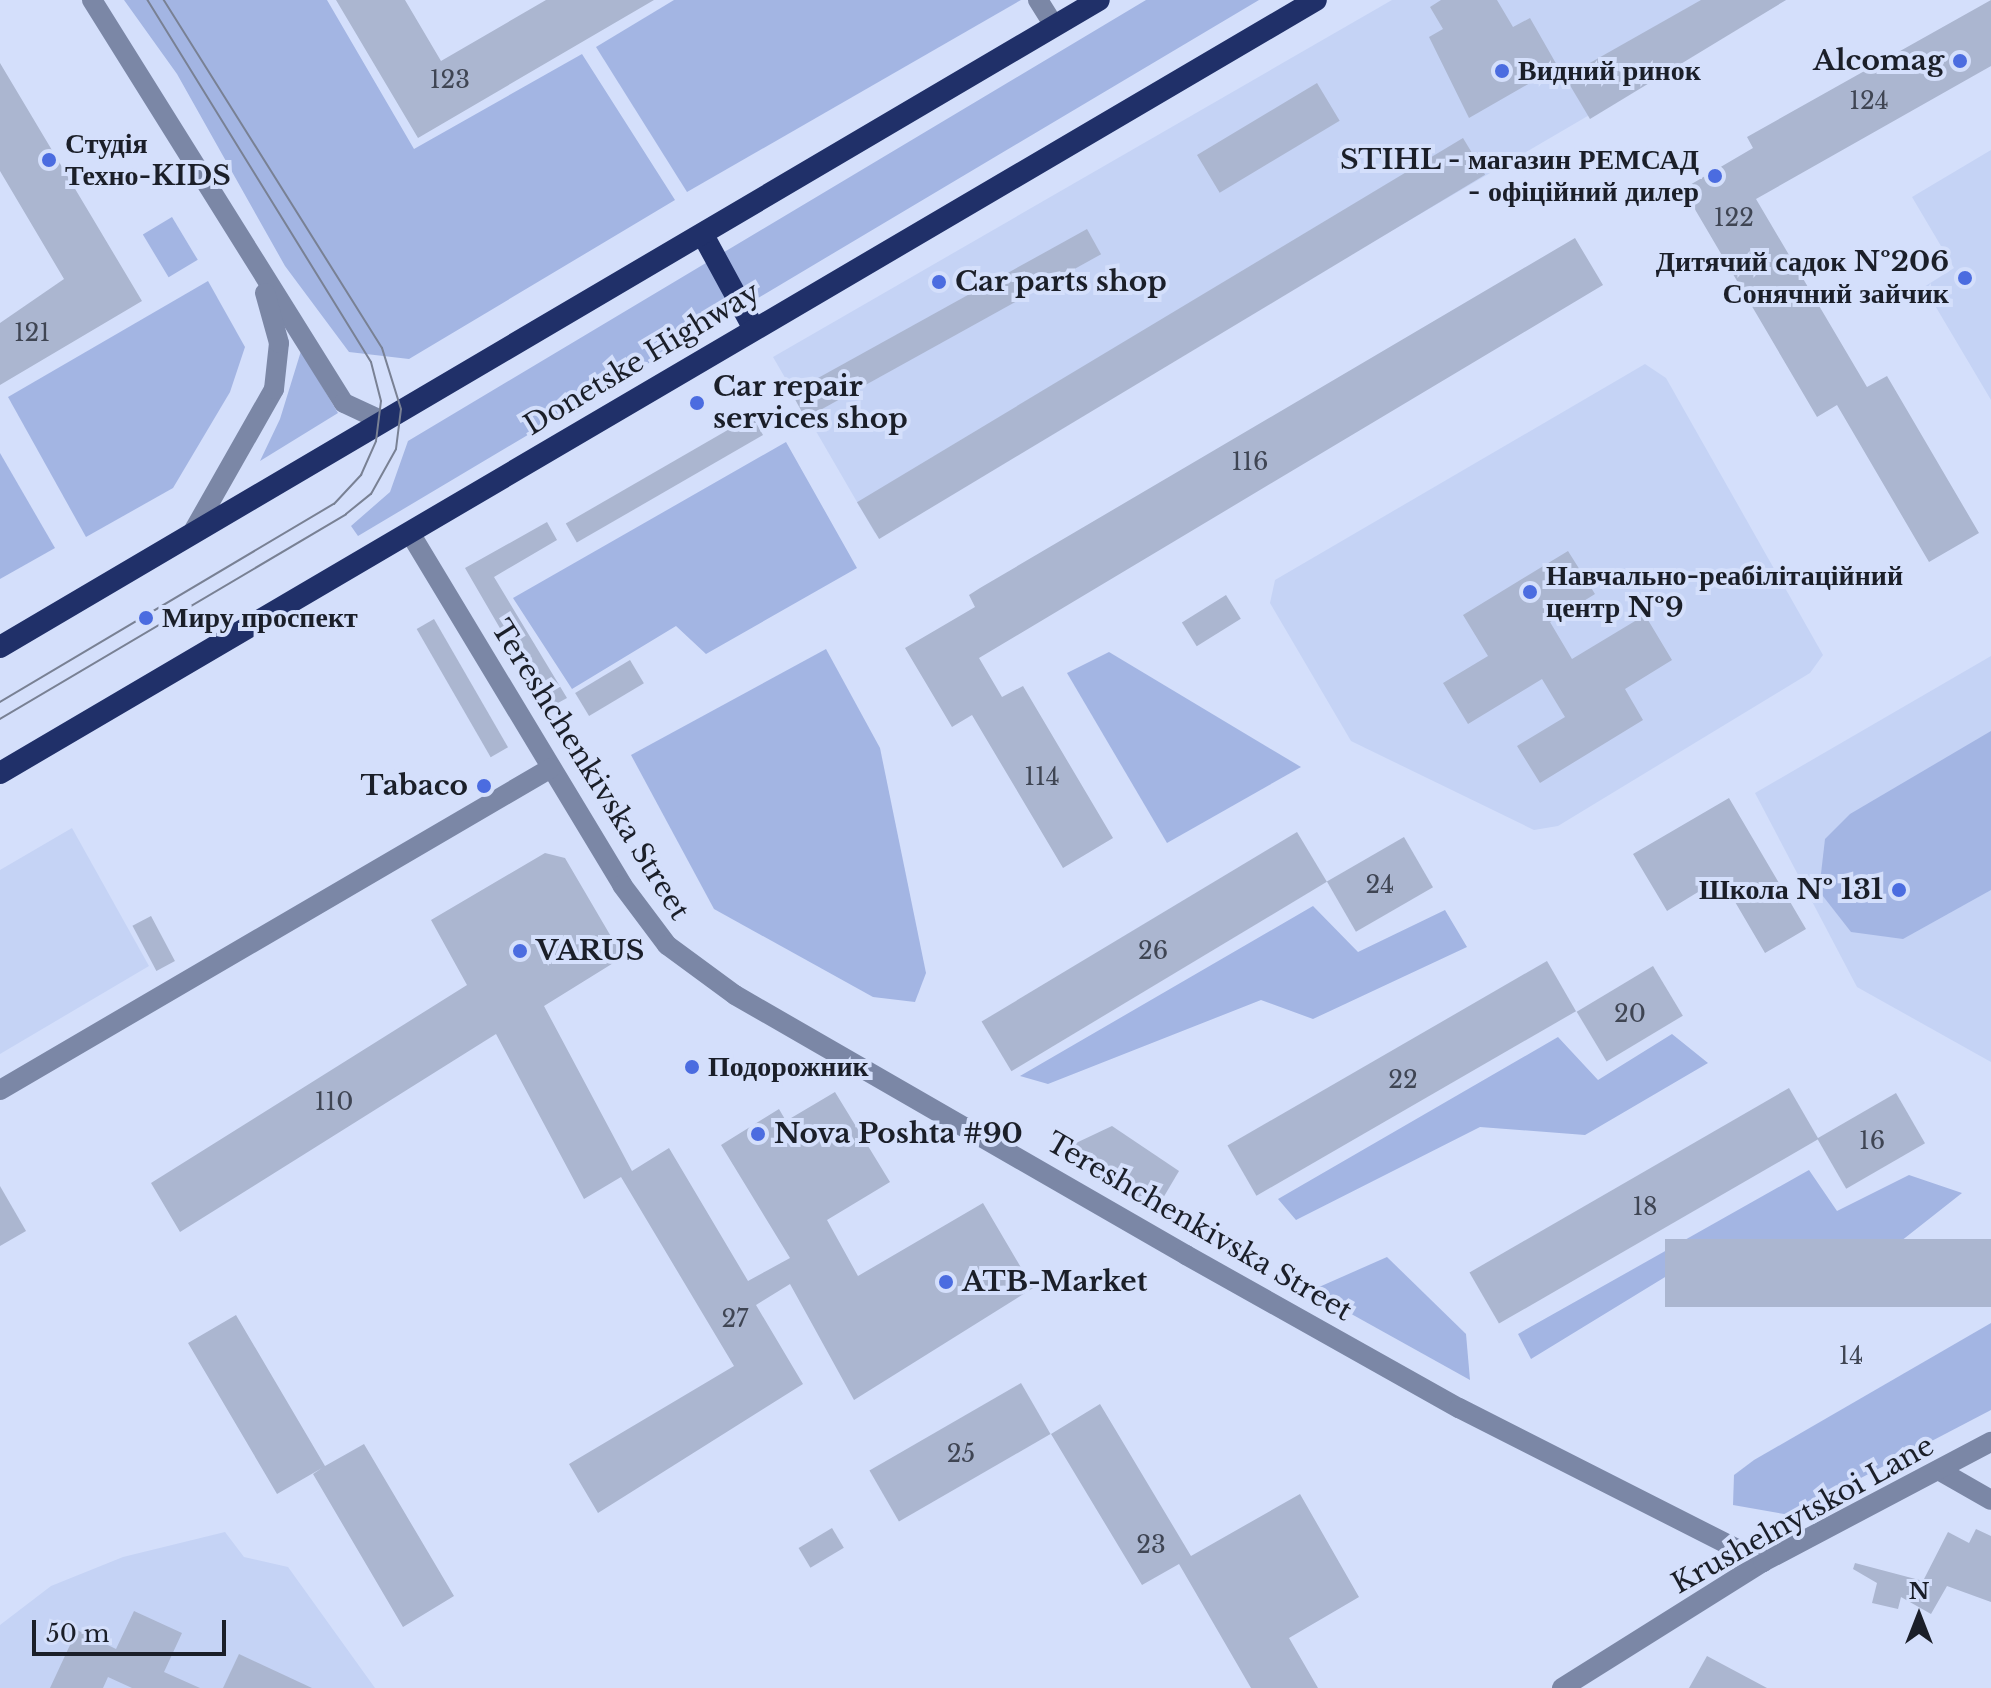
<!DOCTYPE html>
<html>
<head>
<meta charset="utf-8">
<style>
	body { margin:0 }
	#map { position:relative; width:1991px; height:1688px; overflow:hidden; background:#d4dffb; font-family:"Libre Baskerville",serif }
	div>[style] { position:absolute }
	.built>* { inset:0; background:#c5d3f5 }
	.green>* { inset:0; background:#a3b5e3; transform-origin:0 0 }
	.building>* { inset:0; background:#abb6d0; transform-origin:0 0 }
	.minor>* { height:20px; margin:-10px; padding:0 10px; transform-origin:10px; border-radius:10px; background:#7b87a6 }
	.tertiary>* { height:20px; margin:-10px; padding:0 10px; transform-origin:10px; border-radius:10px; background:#7b87a6 }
	.trunk>* { height:22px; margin:-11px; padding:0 11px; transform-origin:11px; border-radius:11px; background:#203069 }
	.tram>* { height:2px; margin:-1px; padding:0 1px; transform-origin:1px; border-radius:1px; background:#798194 }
	.dots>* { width:22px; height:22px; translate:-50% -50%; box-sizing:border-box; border:4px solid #d4dffb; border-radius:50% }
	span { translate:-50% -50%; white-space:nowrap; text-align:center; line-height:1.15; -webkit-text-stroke:8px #d4dffb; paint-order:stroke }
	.number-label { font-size:24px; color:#3f4553 }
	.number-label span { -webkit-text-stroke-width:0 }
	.poi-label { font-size:28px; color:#1b1f29; font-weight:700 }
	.right { translate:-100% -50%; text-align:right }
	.left { translate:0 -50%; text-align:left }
	.street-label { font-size:28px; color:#1b1f29 }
	.north { position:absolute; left:1879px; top:1576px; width:80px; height:80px; -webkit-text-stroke:6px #d4dffb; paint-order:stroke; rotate:0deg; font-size:22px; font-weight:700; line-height:32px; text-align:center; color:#1b1f29 }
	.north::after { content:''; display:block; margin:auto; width:28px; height:36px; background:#1b1f29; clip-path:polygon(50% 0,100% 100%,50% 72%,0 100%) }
	.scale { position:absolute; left:32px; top:1620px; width:194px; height:36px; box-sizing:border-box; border:4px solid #1b1f29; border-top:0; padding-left:10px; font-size:24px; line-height:28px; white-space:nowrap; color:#1b1f29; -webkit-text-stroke:6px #d4dffb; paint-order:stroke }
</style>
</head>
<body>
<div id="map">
	<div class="built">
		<i style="clip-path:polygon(1392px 0,1786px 0,875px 533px,773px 357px)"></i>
		<i style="clip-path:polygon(1991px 150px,1991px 400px,1924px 287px,1954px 268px,1912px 197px)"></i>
		<i style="clip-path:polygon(1645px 364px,1666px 378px,1823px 655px,1810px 673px,1558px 826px,1534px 830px,1351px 741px,1270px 603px,1275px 580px)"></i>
		<i style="clip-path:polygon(1991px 656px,1991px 1062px,1857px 987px,1755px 793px)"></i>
		<i style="clip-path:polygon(72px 828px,149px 966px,0 1054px,0 870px)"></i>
		<i style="clip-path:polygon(225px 1532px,244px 1557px,288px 1567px,375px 1688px,0 1688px,0 1625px,51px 1586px,123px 1557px)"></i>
	</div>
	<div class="green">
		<i style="clip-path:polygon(124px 0,327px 0,414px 149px,582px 54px,675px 200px,409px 359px,349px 352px,285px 266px,177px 74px)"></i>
		<i style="clip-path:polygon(674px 0,1021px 0,687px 192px,596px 47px)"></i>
		<i style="clip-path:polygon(1146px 0,1259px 0,358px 536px,351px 526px,390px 492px,408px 441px)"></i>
		<i style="left:172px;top:217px;width:50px;height:34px;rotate:59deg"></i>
		<i style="clip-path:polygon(208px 281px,245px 347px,230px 392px,173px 488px,86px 537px,8px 397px)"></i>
		<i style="clip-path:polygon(301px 351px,338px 413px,260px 461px,280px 419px)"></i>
		<i style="clip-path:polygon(786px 442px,857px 568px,706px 654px,676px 626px,572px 689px,513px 598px)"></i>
		<i style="clip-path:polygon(0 453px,55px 548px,0 579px)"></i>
		<i style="clip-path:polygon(826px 649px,880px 748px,926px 973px,915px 1002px,873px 997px,714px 909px,631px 755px)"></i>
		<i style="clip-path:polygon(1109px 652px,1301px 767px,1167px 843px,1067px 673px)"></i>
		<i style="clip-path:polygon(1991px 731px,1991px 890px,1903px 939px,1851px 932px,1819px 891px,1825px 839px,1850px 814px)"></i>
		<i style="clip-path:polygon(1313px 906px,1358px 952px,1445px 910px,1467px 947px,1313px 1019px,1261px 1000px,1048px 1084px,1020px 1076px)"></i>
		<i style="clip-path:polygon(1672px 1034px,1708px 1063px,1585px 1135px,1480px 1127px,1296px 1220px,1278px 1199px,1558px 1037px,1598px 1080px)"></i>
		<i style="clip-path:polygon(1809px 1170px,1837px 1211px,1909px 1175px,1962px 1193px,1863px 1271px,1703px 1266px,1670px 1274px,1531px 1359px,1518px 1334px)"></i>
		<i style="clip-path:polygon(1387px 1257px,1466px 1334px,1470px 1380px,1310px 1291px)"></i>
		<i style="clip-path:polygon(1991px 1323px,1991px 1410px,1790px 1515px,1733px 1505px,1734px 1475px,1754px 1460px)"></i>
	</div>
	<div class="building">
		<i style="clip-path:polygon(336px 0,405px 0,441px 61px,546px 0,654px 0,418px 138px)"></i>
		<i style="clip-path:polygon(1441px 0,1497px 0,1513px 27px,1530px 18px,1558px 67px,1469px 118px,1429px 37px,1443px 29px,1430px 7px)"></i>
		<i style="clip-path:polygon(1701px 0,1786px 0,1590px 119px,1565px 77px)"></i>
		<i style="clip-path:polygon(1991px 0,1991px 66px,1756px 199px,1867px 387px,1887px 376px,1979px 533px,1929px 562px,1837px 405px,1817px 417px,1683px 189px,1753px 148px,1747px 137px)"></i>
		<i style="clip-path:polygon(0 63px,142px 301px,0 385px,0 323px,64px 279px,0 171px)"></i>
		<i style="left:1317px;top:83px;width:44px;height:140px;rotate:59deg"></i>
		<i style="left:1463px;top:138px;width:43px;height:707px;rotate:59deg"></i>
		<i style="left:1087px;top:229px;width:29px;height:338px;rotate:61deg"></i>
		<i style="clip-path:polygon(1575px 238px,1603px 285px,979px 658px,1002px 697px,1023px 686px,1113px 838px,1063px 868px,972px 715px,952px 727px,905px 648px,975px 607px,969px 595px,980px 588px)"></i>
		<i style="left:752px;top:416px;width:22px;height:215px;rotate:60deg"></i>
		<i style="clip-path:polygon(547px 522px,557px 540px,494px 577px,567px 698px,547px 709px,465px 568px)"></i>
		<i style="clip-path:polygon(1568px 551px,1595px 594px,1550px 622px,1572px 659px,1645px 615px,1672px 660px,1625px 689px,1643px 720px,1540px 783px,1517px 746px,1565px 717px,1542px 679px,1468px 724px,1443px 683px,1488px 656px,1463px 615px)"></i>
		<i style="left:1226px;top:595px;width:28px;height:52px;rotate:58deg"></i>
		<i style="left:434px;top:619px;width:148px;height:20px;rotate:60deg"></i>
		<i style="left:630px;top:660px;width:27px;height:64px;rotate:59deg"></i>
		<i style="clip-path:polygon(1729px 798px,1806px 929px,1765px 953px,1721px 878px,1667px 911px,1633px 854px)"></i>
		<i style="left:1297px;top:832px;width:58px;height:368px;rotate:59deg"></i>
		<i style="left:1404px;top:837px;width:58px;height:89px;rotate:60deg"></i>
		<i style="clip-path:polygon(545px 853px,565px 858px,623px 957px,544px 1006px,632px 1171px,669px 1148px,748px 1281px,790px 1258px,721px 1145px,779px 1109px,786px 1121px,835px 1092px,890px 1182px,827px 1220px,858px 1276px,983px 1203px,1033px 1288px,854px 1400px,790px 1284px,756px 1305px,803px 1384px,598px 1513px,569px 1464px,734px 1366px,621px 1177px,584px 1199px,496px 1034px,180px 1232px,151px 1183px,467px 985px,431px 920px)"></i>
		<i style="left:151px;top:916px;width:51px;height:21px;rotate:62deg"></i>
		<i style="left:1547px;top:961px;width:58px;height:369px;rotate:60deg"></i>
		<i style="left:1653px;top:966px;width:58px;height:89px;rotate:59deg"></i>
		<i style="left:1789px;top:1088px;width:59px;height:369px;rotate:60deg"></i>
		<i style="left:1896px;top:1093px;width:58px;height:91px;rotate:60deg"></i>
		<i style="clip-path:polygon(1112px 1126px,1179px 1171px,1156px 1210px,1059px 1151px)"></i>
		<i style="clip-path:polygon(0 1186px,26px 1231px,0 1246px)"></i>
		<i style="left:1991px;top:1239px;width:68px;height:326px;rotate:90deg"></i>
		<i style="clip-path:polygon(236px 1315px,325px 1466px,364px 1444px,454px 1596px,403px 1627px,313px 1474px,322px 1468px,277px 1494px,188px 1343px)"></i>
		<i style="left:1021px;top:1383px;width:59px;height:175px;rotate:60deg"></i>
		<i style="clip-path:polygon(1100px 1404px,1191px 1556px,1300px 1494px,1359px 1597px,1289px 1638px,1318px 1688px,1251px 1688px,1179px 1564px,1142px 1585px,1051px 1434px)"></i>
		<i style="left:832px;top:1528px;width:23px;height:39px;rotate:59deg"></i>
		<i style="clip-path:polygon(1976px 1529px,1991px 1536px,1991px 1602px,1947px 1586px,1931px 1614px,1901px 1597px,1898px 1609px,1872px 1603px,1877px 1583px,1853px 1569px,1855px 1563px,1923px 1581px,1948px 1532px,1969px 1543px)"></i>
		<i style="clip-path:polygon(134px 1611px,182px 1633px,164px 1672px,200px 1688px,132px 1688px,108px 1677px,103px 1688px,50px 1688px,77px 1630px,116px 1649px)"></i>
		<i style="clip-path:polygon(239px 1654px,312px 1688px,223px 1688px)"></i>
		<i style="clip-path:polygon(1707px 1656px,1767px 1688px,1689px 1688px)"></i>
	</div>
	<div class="minor">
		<i style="left:1038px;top:0;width:31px;rotate:58deg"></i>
		<i style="left:410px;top:533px;width:411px;rotate:58.9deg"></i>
		<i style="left:622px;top:885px;width:75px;rotate:53.1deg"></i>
		<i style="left:667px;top:945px;width:84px;rotate:36.3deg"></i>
		<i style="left:735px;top:995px;width:521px;rotate:29.96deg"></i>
		<i style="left:1186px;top:1255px;width:313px;rotate:29.3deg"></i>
		<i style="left:1459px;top:1408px;width:341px;rotate:26.9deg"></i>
		<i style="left:0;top:1090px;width:638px;rotate:-30.3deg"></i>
		<i style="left:1942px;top:1472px;width:56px;rotate:29.7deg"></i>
		<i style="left:1562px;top:1688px;width:237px;rotate:-32.1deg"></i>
		<i style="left:1763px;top:1562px;width:258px;rotate:-27.8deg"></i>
	</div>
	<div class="tertiary">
		<i style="left:92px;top:0;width:475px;rotate:58deg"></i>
		<i style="left:344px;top:403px;width:40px;rotate:25deg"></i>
		<i style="left:194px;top:530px;width:162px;rotate:-60.4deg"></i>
		<i style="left:274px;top:389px;width:46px;rotate:-83.8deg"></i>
		<i style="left:279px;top:343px;width:52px;rotate:-105.6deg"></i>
	</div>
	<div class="trunk">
		<i style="left:703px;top:235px;width:105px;rotate:61.5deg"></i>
		<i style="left:0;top:647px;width:1275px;rotate:-30.49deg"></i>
		<i style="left:0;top:773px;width:1526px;rotate:-30.43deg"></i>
	</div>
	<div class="tram">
		<i style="left:0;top:702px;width:388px;rotate:-30.7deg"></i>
		<i style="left:334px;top:504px;width:40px;rotate:-47deg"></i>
		<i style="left:361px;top:475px;width:37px;rotate:-66deg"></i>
		<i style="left:376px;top:441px;width:40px;rotate:-82.9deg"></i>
		<i style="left:381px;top:401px;width:40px;rotate:-104.4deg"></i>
		<i style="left:371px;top:362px;width:426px;rotate:-121.7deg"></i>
		<i style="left:0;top:719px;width:402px;rotate:-30.6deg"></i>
		<i style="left:346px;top:514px;width:32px;rotate:-39deg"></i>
		<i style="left:371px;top:494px;width:51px;rotate:-60.9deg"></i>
		<i style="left:396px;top:449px;width:40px;rotate:-82.9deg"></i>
		<i style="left:401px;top:409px;width:64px;rotate:-107.3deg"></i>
		<i style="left:382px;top:348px;width:411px;rotate:-122.1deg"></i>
	</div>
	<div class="dots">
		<i style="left:1960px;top:61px;background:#4b6ce0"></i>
		<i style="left:1502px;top:71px;background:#4b6ce0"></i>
		<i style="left:49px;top:160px;background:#4b6ce0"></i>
		<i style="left:1715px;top:176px;background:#4b6ce0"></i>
		<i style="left:1965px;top:278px;background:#4b6ce0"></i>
		<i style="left:939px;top:282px;background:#4b6ce0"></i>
		<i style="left:697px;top:403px;background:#4b6ce0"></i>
		<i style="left:1530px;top:592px;background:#4b6ce0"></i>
		<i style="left:146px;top:618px;background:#4b6ce0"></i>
		<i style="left:484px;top:786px;background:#4b6ce0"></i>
		<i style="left:1899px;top:890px;background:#4b6ce0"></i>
		<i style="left:520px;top:951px;background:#4b6ce0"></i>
		<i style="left:692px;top:1067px;background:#4b6ce0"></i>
		<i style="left:758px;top:1134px;background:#4b6ce0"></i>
		<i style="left:946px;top:1282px;background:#4b6ce0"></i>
	</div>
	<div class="number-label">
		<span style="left:450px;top:80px">123</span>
		<span style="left:1869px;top:101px">124</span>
		<span style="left:1734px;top:218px">122</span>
		<span style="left:32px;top:333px">121</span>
		<span style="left:1250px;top:462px">116</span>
		<span style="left:1042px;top:777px">114</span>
		<span style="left:1380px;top:885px">24</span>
		<span style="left:1153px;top:951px">26</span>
		<span style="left:1630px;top:1014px">20</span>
		<span style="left:1403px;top:1080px">22</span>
		<span style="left:334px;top:1102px">110</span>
		<span style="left:1872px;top:1141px">16</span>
		<span style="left:1645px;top:1207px">18</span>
		<span style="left:735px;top:1319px">27</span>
		<span style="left:1851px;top:1356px">14</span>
		<span style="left:961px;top:1454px">25</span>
		<span style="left:1151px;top:1545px">23</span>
	</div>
	<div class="poi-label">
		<span class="right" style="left:1944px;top:61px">Alcomag</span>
		<span class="left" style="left:1518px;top:71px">Видний ринок</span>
		<span class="left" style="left:65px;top:160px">Студія<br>Техно-KIDS</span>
		<span class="right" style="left:1699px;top:176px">STIHL - магазин РЕМСАД<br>- офіційний дилер</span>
		<span class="right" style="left:1949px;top:278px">Дитячий садок №206<br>Сонячний зайчик</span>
		<span class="left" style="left:955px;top:282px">Car parts shop</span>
		<span class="left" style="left:713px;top:403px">Car repair<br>services shop</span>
		<span class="left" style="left:1546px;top:592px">Навчально-реабілітаційний<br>центр №9</span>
		<span class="left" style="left:162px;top:618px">Миру проспект</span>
		<span class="right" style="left:468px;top:786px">Tabaco</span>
		<span class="right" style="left:1883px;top:890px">Школа № 131</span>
		<span class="left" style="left:536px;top:951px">VARUS</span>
		<span class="left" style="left:708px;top:1067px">Подорожник</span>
		<span class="left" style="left:774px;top:1134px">Nova Poshta #90</span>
		<span class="left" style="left:962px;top:1282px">ATB-Market</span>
	</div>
	<div class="street-label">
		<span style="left:642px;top:359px;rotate:-31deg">Donetske Highway</span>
		<span style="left:590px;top:770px;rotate:58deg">Tereshchenkivska Street</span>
		<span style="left:1199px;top:1227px;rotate:30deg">Tereshchenkivska Street</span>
		<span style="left:1803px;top:1515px;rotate:-29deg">Krushelnytskoi Lane</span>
	</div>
	<div class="north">N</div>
	<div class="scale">50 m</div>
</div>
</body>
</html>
